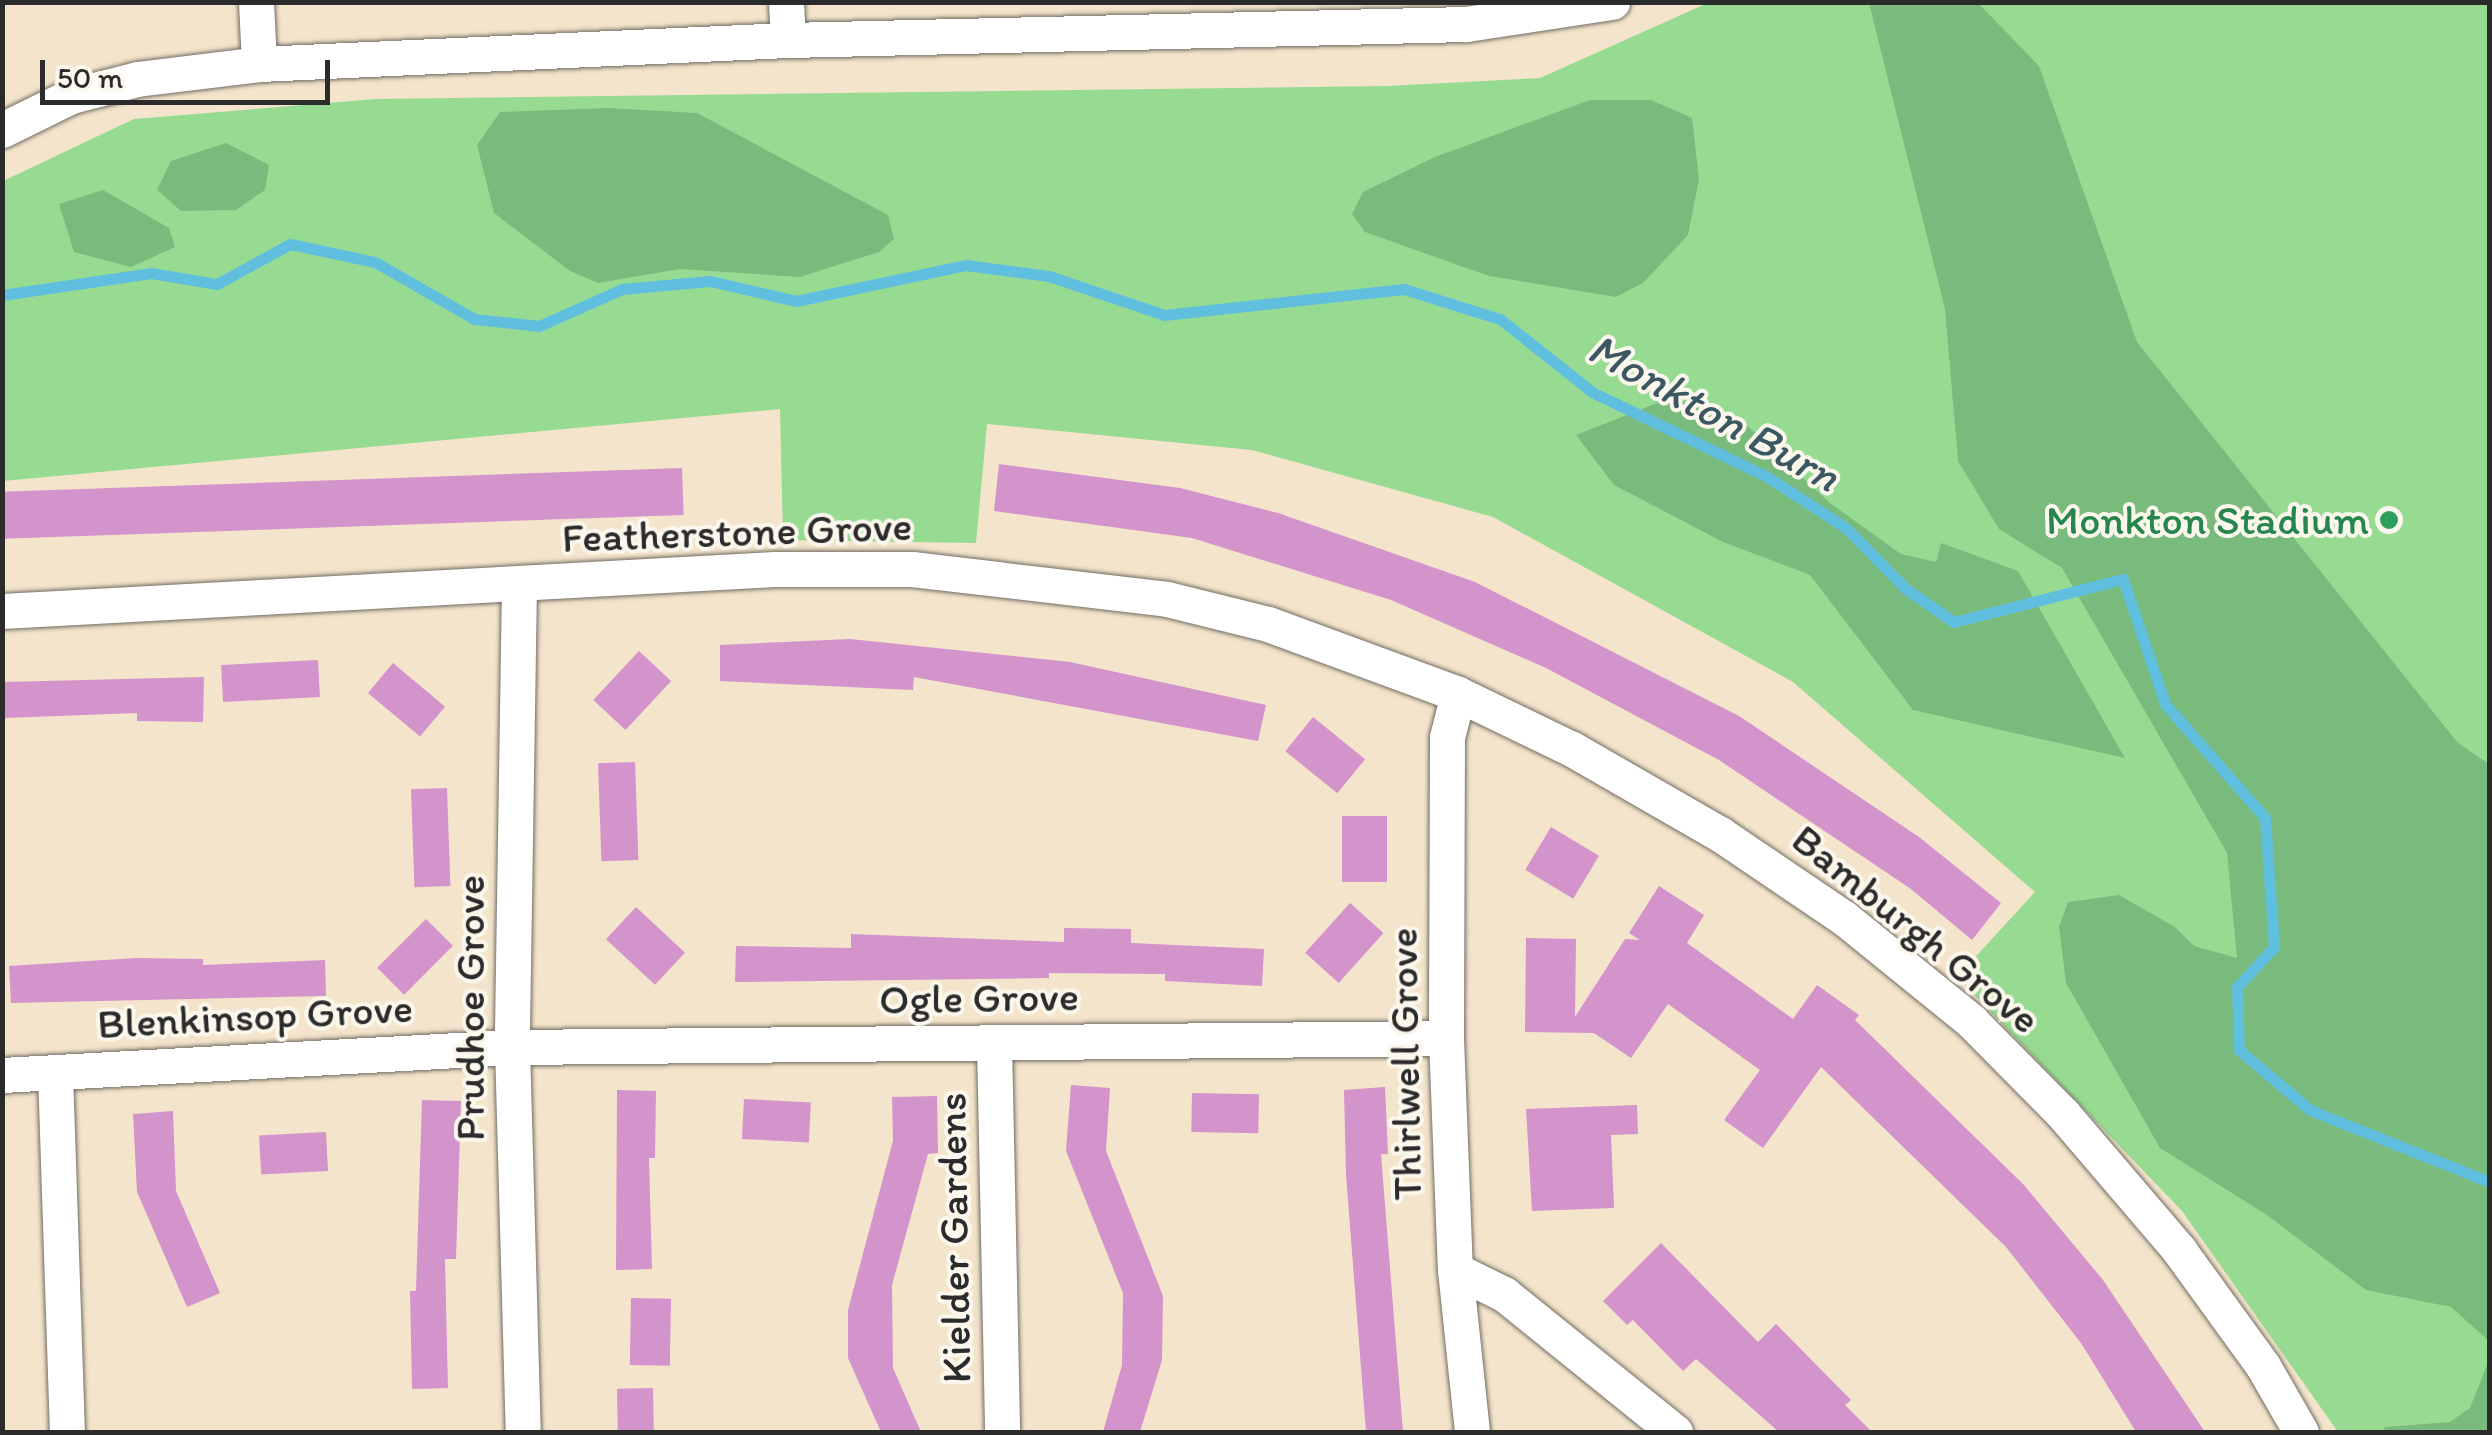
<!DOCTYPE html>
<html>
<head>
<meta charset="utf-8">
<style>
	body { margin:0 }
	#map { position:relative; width:2492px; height:1435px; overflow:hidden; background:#f4e4cb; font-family:Itim,sans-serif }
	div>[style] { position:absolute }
	.green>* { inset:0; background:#97db93 }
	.forest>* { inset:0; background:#79bb7d }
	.stream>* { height:11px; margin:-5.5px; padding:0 5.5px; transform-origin:5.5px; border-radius:5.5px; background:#60bfdf }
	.building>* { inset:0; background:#d393cb; transform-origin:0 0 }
	.roads { filter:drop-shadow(0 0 2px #716c63) drop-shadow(0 0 2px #716c63) }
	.minor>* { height:35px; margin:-17.5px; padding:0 17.5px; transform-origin:17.5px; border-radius:17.5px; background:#fff }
	.dots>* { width:28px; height:28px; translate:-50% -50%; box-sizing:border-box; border:5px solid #fbf7ec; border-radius:50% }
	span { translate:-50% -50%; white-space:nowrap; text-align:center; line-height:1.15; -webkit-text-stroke:8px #fbf7ec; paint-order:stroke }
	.leisure-label { font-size:42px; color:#27864d }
	.right { translate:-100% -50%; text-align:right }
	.street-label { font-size:42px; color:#2b2b2b }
	.water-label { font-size:45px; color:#3b5761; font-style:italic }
	.frame { position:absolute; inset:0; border:5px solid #2b2b2b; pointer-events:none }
	.scale { position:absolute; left:40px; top:60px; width:290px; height:45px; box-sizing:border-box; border:5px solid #2b2b2b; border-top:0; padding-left:12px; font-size:30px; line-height:35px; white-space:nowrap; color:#2b2b2b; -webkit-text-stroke:8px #fbf7ec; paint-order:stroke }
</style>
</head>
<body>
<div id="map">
	<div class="green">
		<i style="clip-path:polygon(1710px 2px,2489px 3px,2489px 1432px,2338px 1432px,2182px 1211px,1957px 977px,2035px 892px,1793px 682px,1493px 517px,1252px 450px,987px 424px,976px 543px,783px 540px,780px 409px,3px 481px,3px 181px,134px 119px,375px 99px,1388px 86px,1540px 78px)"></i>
	</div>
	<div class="forest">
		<i style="clip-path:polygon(1869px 3px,1978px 3px,2039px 66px,2137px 342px,2458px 743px,2489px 764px,2489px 1341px,2451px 1307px,2366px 1290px,2267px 1215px,2160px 1148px,2066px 983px,2059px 927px,2068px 902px,2119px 895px,2175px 927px,2194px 946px,2237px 958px,2227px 853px,2062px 568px,1999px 529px,1958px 461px,1945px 309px)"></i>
		<i style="clip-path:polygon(1590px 100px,1651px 100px,1692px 118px,1699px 179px,1688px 235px,1643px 283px,1616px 297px,1489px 276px,1365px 232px,1352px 214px,1363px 192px,1435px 157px)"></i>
		<i style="clip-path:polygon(608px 108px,697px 113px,888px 215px,894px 239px,879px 252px,800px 277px,680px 269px,598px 283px,570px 271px,494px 213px,477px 145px,500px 112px)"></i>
		<i style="clip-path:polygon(226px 143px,269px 165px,265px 190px,236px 210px,181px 211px,157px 190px,171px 161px)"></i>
		<i style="clip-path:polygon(103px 190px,169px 228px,175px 247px,131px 267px,74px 252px,59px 204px)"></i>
		<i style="clip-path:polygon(1670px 398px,1739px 418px,1830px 503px,1901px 554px,1936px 562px,1941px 543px,2018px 571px,2125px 758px,1913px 710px,1810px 575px,1723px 542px,1614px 485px,1576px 435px)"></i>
		<i style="clip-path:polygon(2489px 1360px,2489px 1432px,2383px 1432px,2385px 1427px,2450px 1422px,2470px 1408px)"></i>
	</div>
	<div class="stream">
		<i style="left:2px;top:295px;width:151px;rotate:-8.4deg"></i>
		<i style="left:151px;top:273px;width:67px;rotate:9.5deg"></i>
		<i style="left:217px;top:284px;width:83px;rotate:-28.7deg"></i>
		<i style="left:290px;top:244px;width:87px;rotate:12deg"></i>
		<i style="left:375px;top:262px;width:114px;rotate:29.9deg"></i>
		<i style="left:474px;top:319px;width:65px;rotate:6.1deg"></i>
		<i style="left:539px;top:326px;width:91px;rotate:-24deg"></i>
		<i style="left:622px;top:289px;width:88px;rotate:-5.2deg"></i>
		<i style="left:710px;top:281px;width:88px;rotate:13.1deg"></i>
		<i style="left:796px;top:301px;width:173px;rotate:-12deg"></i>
		<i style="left:965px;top:265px;width:85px;rotate:7.5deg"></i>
		<i style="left:1049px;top:276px;width:121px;rotate:18.7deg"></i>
		<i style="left:1164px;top:315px;width:241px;rotate:-6.2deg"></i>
		<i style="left:1404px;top:289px;width:101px;rotate:17.4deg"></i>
		<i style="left:1500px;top:319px;width:117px;rotate:38.4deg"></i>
		<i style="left:1592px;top:392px;width:193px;rotate:25.8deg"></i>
		<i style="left:1766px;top:476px;width:95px;rotate:33deg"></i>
		<i style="left:1846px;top:528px;width:86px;rotate:45.5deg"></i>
		<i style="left:1906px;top:589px;width:58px;rotate:34.5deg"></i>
		<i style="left:1954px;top:622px;width:174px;rotate:-14.3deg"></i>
		<i style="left:2123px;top:579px;width:132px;rotate:71.4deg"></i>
		<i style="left:2165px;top:704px;width:152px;rotate:48.7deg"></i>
		<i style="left:2265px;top:818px;width:129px;rotate:86deg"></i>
		<i style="left:2274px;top:947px;width:54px;rotate:132.8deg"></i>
		<i style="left:2237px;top:987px;width:63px;rotate:88.2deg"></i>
		<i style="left:2239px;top:1050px;width:93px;rotate:40.2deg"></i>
		<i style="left:2310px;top:1110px;width:194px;rotate:21.8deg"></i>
	</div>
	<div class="building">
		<i style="clip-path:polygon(999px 464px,1180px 488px,1278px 513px,1475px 582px,1739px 716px,1919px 837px,2001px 903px,1972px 940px,1911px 889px,1719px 760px,1546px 668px,1391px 600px,1192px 538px,994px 511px)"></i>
		<i style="left:682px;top:468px;width:47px;height:681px;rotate:88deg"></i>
		<i style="clip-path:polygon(850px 639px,1070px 662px,1266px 705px,1258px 741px,914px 677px,913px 690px,720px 681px,720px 645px)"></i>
		<i style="left:639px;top:651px;width:44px;height:67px;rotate:43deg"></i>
		<i style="left:318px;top:660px;width:37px;height:97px;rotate:87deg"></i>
		<i style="left:393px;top:663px;width:68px;height:39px;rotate:40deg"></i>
		<i style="clip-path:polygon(204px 677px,203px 722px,137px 721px,137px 713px,5px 718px,4px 682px)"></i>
		<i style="left:1313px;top:717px;width:67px;height:44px;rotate:39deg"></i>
		<i style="left:635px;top:762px;width:98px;height:37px;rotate:88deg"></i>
		<i style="left:447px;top:788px;width:98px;height:36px;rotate:88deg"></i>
		<i style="left:1342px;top:816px;width:45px;height:66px"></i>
		<i style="left:1551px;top:827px;width:56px;height:50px;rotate:31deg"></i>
		<i style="clip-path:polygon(1659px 886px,1704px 915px,1687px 943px,1793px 1019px,1817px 985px,1859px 1015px,1855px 1020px,2023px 1184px,2103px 1280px,2205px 1432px,2136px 1432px,2081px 1343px,2006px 1247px,1821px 1067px,1763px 1148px,1724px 1120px,1760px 1070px,1668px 1004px,1631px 1058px,1594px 1033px,1525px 1032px,1526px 938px,1576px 939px,1575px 1017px,1625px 939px,1640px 940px,1629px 933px)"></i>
		<i style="left:1350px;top:903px;width:45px;height:67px;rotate:42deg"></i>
		<i style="left:636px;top:907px;width:67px;height:44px;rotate:43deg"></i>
		<i style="left:426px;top:919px;width:38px;height:69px;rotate:45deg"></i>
		<i style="clip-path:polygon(1064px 928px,1131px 929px,1131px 943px,1264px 949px,1262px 986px,1165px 981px,1165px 974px,1049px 973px,1049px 978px,735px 982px,736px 946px,851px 948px,851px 934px,1064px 942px)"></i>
		<i style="clip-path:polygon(136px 958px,203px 959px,203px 965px,325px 960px,326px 996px,11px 1003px,9px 966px)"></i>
		<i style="clip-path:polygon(1071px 1085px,1110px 1088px,1106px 1151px,1163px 1296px,1162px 1360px,1140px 1432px,1103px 1432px,1122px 1365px,1123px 1293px,1066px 1151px)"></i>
		<i style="clip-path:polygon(1385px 1087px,1388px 1154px,1381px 1154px,1403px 1432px,1366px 1432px,1346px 1175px,1344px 1090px)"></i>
		<i style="clip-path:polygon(617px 1090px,656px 1091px,655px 1158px,649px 1158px,652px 1269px,616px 1270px)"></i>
		<i style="left:1192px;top:1093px;width:67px;height:39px;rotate:1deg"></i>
		<i style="clip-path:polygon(937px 1096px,938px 1153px,928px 1154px,892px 1285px,893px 1368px,921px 1432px,881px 1432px,848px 1358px,848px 1310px,893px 1141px,892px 1097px)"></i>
		<i style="left:744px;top:1099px;width:67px;height:40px;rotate:3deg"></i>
		<i style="clip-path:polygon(422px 1100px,461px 1101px,456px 1259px,445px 1259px,448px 1388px,412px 1389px,410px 1291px,416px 1291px)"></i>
		<i style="clip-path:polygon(1637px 1105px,1638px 1134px,1611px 1135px,1614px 1208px,1532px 1211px,1526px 1109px)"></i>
		<i style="clip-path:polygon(173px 1111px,176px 1191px,220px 1293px,187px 1307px,137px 1192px,133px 1114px)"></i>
		<i style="left:326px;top:1132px;width:39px;height:67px;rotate:87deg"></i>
		<i style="clip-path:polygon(1661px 1243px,1758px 1342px,1776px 1324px,1851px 1400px,1845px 1405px,1872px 1432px,1779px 1432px,1696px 1359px,1683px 1371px,1633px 1320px,1627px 1325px,1603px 1301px)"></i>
		<i style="left:631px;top:1298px;width:40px;height:67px;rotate:1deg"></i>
		<i style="left:653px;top:1388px;width:44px;height:36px;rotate:89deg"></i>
	</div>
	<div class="roads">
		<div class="minor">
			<i style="left:256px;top:2px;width:62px;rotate:87.2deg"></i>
			<i style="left:786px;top:2px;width:38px;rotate:87deg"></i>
			<i style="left:2px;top:130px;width:77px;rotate:-26.2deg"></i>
			<i style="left:71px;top:96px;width:68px;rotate:-14.4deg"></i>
			<i style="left:137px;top:79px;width:123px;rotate:-7deg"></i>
			<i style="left:259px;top:64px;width:530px;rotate:-2.6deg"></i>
			<i style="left:788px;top:40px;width:678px;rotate:-1.35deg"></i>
			<i style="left:1466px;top:24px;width:148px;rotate:-8.6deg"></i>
			<i style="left:519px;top:584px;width:463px;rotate:90.9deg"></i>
			<i style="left:512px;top:1047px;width:385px;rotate:88.4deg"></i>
			<i style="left:2px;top:611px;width:774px;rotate:-3.11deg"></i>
			<i style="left:775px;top:569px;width:137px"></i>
			<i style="left:912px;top:569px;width:257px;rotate:6.7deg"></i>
			<i style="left:1167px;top:599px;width:104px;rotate:13.9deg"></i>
			<i style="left:1268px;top:624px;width:202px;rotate:20.2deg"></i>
			<i style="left:1458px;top:694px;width:127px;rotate:25.8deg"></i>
			<i style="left:1572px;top:749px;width:171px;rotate:29.9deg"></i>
			<i style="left:1720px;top:834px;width:150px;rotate:34.1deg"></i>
			<i style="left:1844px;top:918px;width:164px;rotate:39deg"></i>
			<i style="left:1971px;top:1021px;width:131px;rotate:45.3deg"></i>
			<i style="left:2063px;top:1114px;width:179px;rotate:49.5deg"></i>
			<i style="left:2179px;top:1250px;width:143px;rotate:54.1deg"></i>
			<i style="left:2263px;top:1366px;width:76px;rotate:60.1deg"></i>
			<i style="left:1458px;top:694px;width:44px;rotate:104.3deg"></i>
			<i style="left:1447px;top:737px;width:301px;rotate:90.2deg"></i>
			<i style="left:1446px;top:1038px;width:232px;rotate:87.8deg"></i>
			<i style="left:1455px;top:1270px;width:163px;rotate:84deg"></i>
			<i style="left:994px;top:1043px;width:389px;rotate:88.8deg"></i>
			<i style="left:55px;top:1072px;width:360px;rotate:88.1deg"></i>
			<i style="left:2px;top:1075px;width:511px;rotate:-3.14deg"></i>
			<i style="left:512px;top:1047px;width:934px;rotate:-0.55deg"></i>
			<i style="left:1455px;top:1270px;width:55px;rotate:26.1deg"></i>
			<i style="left:1504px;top:1294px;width:220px;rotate:38.9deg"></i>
		</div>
	</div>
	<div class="dots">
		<i style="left:2389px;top:520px;background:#2e9e5b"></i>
	</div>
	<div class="leisure-label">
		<span class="right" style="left:2369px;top:520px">Monkton Stadium</span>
	</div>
	<div class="street-label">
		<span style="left:737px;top:532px;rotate:-2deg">Featherstone Grove</span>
		<span style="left:1916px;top:929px;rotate:39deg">Bamburgh Grove</span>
		<span style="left:979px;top:998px;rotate:-1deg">Ogle Grove</span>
		<span style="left:470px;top:1008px;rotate:-90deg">Prudhoe Grove</span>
		<span style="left:255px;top:1016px;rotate:-3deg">Blenkinsop Grove</span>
		<span style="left:1405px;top:1064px;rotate:-91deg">Thirlwell Grove</span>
		<span style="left:954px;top:1238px;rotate:-91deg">Kielder Gardens</span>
	</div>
	<div class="water-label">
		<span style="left:1714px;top:412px;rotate:29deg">Monkton Burn</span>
	</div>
	<div class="frame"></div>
	<div class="scale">50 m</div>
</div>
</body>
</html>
